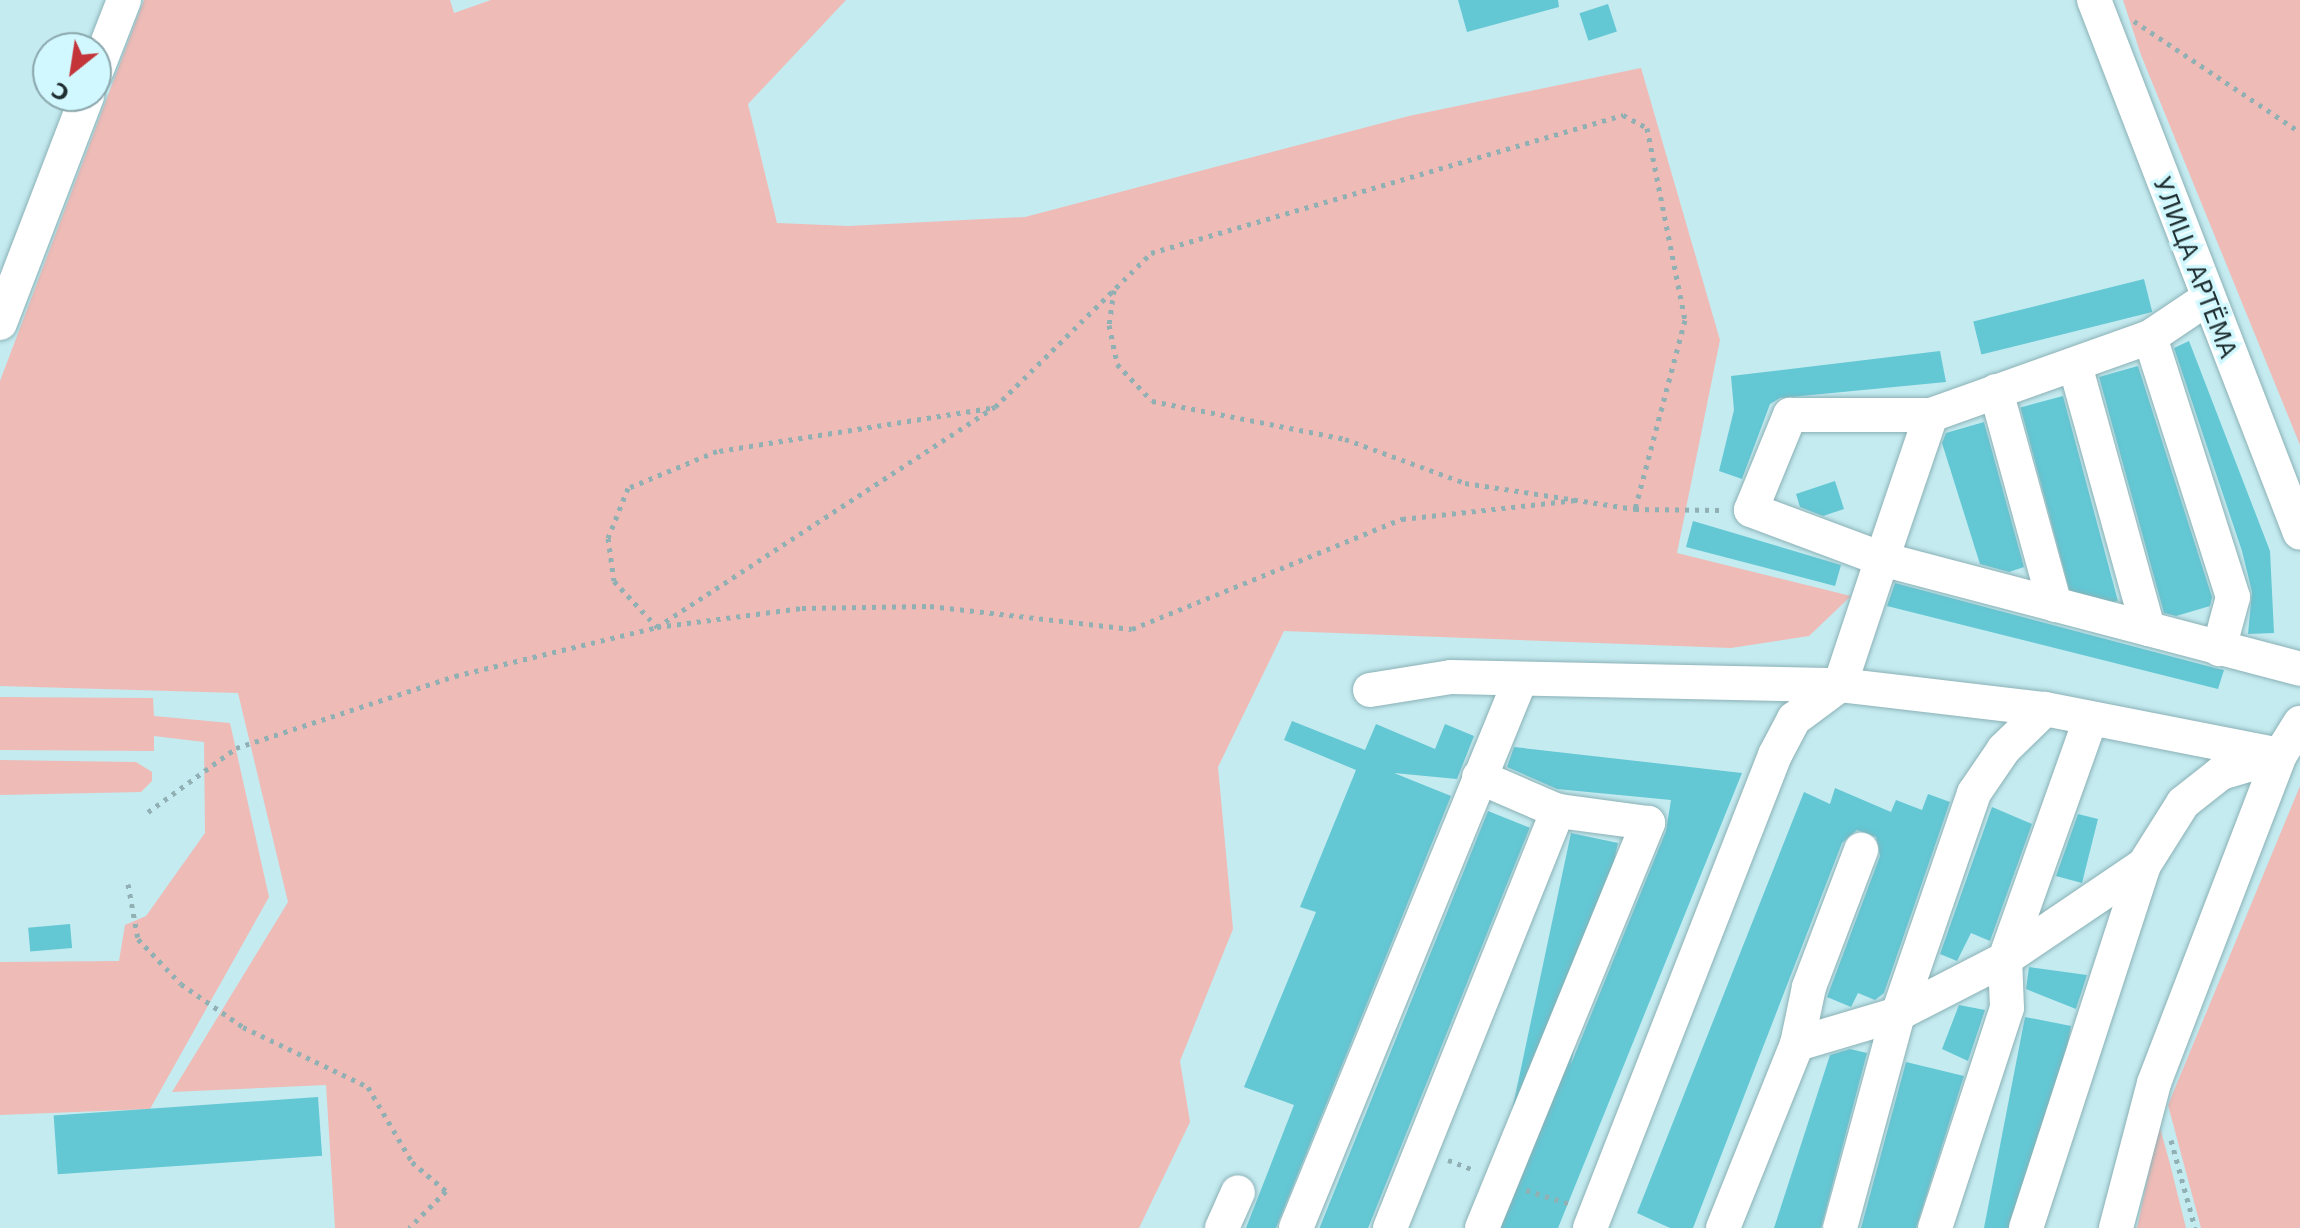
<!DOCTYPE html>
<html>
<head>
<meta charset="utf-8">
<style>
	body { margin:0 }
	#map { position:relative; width:2300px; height:1228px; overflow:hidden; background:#c4ebf0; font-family:"DejaVu Sans",sans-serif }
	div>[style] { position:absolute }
	.green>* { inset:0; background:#efbbb7 }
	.building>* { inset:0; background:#63c7d4; transform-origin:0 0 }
	.path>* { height:5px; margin-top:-2.5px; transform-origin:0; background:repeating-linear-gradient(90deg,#90b0b4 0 4px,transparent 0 10px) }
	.roads { filter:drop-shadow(0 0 2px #8bb1b6) drop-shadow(0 0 2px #8bb1b6) }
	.minor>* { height:34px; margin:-17px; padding:0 17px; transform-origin:17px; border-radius:17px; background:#fff }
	span { translate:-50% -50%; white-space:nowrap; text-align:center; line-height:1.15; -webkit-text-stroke:7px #d1f8fe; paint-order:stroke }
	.street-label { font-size:24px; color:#1f2e30 }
	.north { position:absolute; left:32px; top:32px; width:80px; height:80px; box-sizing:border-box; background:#d1f8fe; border:2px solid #8aa7ac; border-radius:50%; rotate:210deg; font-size:22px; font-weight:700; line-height:32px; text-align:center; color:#1f2e30 }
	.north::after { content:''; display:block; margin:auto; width:28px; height:36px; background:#c4353a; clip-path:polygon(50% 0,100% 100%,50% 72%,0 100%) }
</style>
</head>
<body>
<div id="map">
	<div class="green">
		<i style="clip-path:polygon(144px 0,450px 0,454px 13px,491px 0,846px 0,748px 104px,777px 223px,849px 226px,1025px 217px,1409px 116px,1641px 68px,1720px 340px,1677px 553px,1851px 596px,1809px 636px,1731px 648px,1284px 631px,1218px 767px,1233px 929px,1180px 1061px,1190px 1122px,1139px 1228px,335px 1228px,326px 1085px,172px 1092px,288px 902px,238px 693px,0 686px,0 381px)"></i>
		<i style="clip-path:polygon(2123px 0,2300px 0,2300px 445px,2141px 55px)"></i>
		<i style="clip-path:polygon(0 697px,153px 698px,154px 716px,230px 723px,269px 897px,150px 1109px,0 1115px,0 962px,119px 961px,125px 925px,146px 916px,205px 833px,204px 742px,154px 736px,154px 751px,0 750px)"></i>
		<i style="clip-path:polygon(0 760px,136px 762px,152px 772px,152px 781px,141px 792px,0 795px)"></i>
		<i style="clip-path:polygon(2300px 786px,2300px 1228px,2201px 1228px,2168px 1105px)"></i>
		<i style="clip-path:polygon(2159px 1124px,2170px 1164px,2186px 1228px,2137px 1228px)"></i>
	</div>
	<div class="building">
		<i style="clip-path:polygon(1458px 0,1558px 0,1559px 7px,1467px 32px)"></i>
		<i style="left:1608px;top:4px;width:29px;height:30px;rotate:72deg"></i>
		<i style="left:2144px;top:279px;width:34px;height:176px;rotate:76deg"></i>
		<i style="clip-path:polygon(2189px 341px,2270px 551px,2274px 633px,2248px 634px,2252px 592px,2242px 551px,2174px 348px)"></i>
		<i style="clip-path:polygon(1940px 351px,1946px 382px,1780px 398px,1770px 404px,1742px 479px,1719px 471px,1734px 410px,1731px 376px)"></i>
		<i style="clip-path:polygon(2138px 366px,2212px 597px,2210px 606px,2176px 616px,2164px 613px,2099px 377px)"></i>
		<i style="left:2063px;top:396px;width:212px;height:44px;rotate:75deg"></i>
		<i style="clip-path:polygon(1984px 422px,2024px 567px,2009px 572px,1980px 564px,1942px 443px,1946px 433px)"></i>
		<i style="clip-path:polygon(1835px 481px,1844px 509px,1823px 516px,1800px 507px,1796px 494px)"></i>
		<i style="clip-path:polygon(1693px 521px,1841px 565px,1835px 586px,1686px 547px)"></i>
		<i style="clip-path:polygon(1895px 583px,2215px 668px,2224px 670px,2218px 689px,1887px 606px)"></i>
		<i style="clip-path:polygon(1292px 721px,1365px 750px,1376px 724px,1435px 749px,1445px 724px,1474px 736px,1457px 779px,1394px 773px,1451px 796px,1276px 1228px,1246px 1228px,1294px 1105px,1244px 1087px,1316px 912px,1300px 907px,1356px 770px,1284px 740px)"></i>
		<i style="clip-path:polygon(1514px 747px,1742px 773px,1558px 1228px,1504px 1228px,1666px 831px,1671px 800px,1557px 789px,1507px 767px)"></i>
		<i style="clip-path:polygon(1835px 788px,1891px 812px,1896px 800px,1922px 810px,1928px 794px,1950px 802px,1884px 993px,1875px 1000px,1858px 993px,1851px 1007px,1827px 997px,1880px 856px,1876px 837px,1857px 830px,1842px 843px,1693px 1228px,1670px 1228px,1637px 1213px,1804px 792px,1830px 804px)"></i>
		<i style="clip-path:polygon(1992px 807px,2032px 824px,1990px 941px,1971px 933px,1957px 961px,1940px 954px)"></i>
		<i style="left:1488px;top:811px;width:45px;height:450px;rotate:22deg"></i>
		<i style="clip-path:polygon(2078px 814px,2098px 819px,2082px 883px,2056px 876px)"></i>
		<i style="left:1571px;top:833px;width:48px;height:426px;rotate:12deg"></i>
		<i style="left:70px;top:924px;width:24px;height:42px;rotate:85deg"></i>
		<i style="clip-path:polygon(2029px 967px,2087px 975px,2076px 1009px,2026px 989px)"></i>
		<i style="clip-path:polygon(1959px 1005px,1985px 1010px,1968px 1061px,1942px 1049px)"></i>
		<i style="left:2025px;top:1017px;width:47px;height:222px;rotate:11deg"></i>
		<i style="clip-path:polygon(1850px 1049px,1867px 1053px,1821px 1228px,1774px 1228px,1830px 1055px)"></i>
		<i style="clip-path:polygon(1906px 1062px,1964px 1076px,1916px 1228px,1861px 1228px)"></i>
		<i style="left:318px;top:1097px;width:59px;height:265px;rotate:86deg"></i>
	</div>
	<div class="path">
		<i style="left:2134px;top:21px;width:200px;rotate:33.8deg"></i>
		<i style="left:1114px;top:290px;width:35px;rotate:98deg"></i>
		<i style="left:1109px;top:325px;width:40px;rotate:78deg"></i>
		<i style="left:1117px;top:364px;width:51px;rotate:46.6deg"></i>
		<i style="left:1152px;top:401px;width:197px;rotate:11.1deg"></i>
		<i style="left:1345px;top:439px;width:128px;rotate:20.1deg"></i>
		<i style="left:1465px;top:483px;width:172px;rotate:8.7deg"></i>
		<i style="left:990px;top:408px;width:276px;rotate:171deg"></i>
		<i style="left:717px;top:451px;width:96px;rotate:157.4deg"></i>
		<i style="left:628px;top:488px;width:54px;rotate:111.8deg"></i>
		<i style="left:608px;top:538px;width:43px;rotate:82.1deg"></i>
		<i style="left:614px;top:581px;width:63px;rotate:46.9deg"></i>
		<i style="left:657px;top:627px;width:146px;rotate:-7.5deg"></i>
		<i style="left:802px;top:608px;width:128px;rotate:-0.9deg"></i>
		<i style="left:930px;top:606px;width:203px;rotate:6.5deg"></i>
		<i style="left:1132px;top:629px;width:292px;rotate:-22.2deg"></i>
		<i style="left:1402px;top:519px;width:175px;rotate:-6.2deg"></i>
		<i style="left:148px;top:812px;width:109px;rotate:-36deg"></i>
		<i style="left:236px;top:748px;width:231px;rotate:-18.2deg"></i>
		<i style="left:455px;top:676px;width:208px;rotate:-13.6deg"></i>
		<i style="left:657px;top:627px;width:403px;rotate:-33.1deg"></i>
		<i style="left:995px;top:407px;width:219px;rotate:-44.6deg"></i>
		<i style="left:1151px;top:253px;width:492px;rotate:-16.3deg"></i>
		<i style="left:1623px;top:115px;width:27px;rotate:28deg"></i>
		<i style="left:1647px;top:128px;width:196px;rotate:78.8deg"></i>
		<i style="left:1685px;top:320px;width:196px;rotate:104.8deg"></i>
		<i style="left:1635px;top:509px;width:87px;rotate:0.7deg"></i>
		<i style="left:128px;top:884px;width:56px;rotate:79.7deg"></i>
		<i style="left:138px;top:939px;width:62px;rotate:46.3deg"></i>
		<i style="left:181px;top:984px;width:75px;rotate:34.7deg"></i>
		<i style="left:243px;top:1027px;width:139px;rotate:25.6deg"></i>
		<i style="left:368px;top:1087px;width:87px;rotate:59.6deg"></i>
		<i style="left:412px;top:1162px;width:45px;rotate:40.5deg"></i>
		<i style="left:446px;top:1191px;width:52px;rotate:135deg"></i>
		<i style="left:2171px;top:1140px;width:91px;rotate:74.7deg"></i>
		<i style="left:1448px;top:1160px;width:30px;rotate:21deg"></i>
		<i style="left:1526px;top:1190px;width:46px;rotate:17.7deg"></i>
	</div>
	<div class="roads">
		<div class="minor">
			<i style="left:2094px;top:0;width:571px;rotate:68.87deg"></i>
			<i style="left:96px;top:72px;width:77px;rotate:-68.7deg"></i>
			<i style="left:2205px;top:300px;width:66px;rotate:146.1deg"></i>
			<i style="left:2150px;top:337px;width:232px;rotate:160.4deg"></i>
			<i style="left:1931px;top:415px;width:152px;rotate:108.8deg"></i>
			<i style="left:1882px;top:559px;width:432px;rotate:14.7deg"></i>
			<i style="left:0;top:323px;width:243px;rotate:-69deg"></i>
			<i style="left:2150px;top:337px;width:273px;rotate:72.3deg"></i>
			<i style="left:2233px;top:597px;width:54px;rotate:105.1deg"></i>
			<i style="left:2075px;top:365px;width:274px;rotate:74.5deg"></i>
			<i style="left:1996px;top:391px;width:222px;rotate:74.6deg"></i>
			<i style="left:1370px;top:690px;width:82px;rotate:-9.1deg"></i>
			<i style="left:1451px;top:677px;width:389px;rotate:1.2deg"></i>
			<i style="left:1840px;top:685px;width:206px;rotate:6.7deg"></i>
			<i style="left:2045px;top:709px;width:239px;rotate:11.1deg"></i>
			<i style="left:1797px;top:1044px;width:105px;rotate:-16.5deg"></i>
			<i style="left:1898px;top:1014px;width:234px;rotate:-71deg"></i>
			<i style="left:1974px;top:793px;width:53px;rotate:-55.7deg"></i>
			<i style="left:2004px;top:749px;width:57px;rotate:-44.3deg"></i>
			<i style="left:1222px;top:1228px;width:39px;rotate:-66deg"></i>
			<i style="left:1296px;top:1228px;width:589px;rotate:-67.75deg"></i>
			<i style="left:1390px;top:1228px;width:450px;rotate:-68.1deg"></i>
			<i style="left:1558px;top:811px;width:86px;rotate:-156.7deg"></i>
			<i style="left:1482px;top:1228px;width:438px;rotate:-67.7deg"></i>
			<i style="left:1648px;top:823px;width:91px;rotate:-172.4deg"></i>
			<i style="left:1590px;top:1228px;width:508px;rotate:-68.64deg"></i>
			<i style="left:1775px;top:755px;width:41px;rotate:-62.2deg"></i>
			<i style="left:1794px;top:719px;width:57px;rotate:-36.5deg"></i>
			<i style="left:1840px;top:685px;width:133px;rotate:-71.6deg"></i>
			<i style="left:1882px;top:559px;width:140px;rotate:-159.5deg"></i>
			<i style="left:1751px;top:510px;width:103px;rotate:-67.7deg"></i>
			<i style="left:1790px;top:415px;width:141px"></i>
			<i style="left:1723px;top:1228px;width:198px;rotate:-68.1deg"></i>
			<i style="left:1797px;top:1044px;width:58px;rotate:-78.1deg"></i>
			<i style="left:1809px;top:987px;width:147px;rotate:-69.2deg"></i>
			<i style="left:1840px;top:1228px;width:222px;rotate:-74.8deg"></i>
			<i style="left:1898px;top:1014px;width:120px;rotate:-27.2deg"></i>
			<i style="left:2005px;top:959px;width:254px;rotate:-70.4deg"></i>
			<i style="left:1935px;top:1228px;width:231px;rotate:-71.9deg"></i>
			<i style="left:2007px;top:1008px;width:49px;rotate:-92.3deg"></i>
			<i style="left:2005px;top:959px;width:168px;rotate:-34.1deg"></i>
			<i style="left:2144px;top:865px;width:73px;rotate:-57.8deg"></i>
			<i style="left:2183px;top:803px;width:48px;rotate:-38.3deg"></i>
			<i style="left:2221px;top:773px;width:53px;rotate:-16.4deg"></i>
			<i style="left:2026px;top:1228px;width:382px;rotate:-72deg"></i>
			<i style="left:2116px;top:1228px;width:150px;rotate:-75.3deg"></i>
			<i style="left:2154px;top:1083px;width:351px;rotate:-69deg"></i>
			<i style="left:2280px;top:755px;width:38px;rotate:-58deg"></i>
		</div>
	</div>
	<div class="street-label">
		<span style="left:2194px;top:268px;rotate:69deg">УЛИЦА АРТЁМА</span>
	</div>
	<div class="north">С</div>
</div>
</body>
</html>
